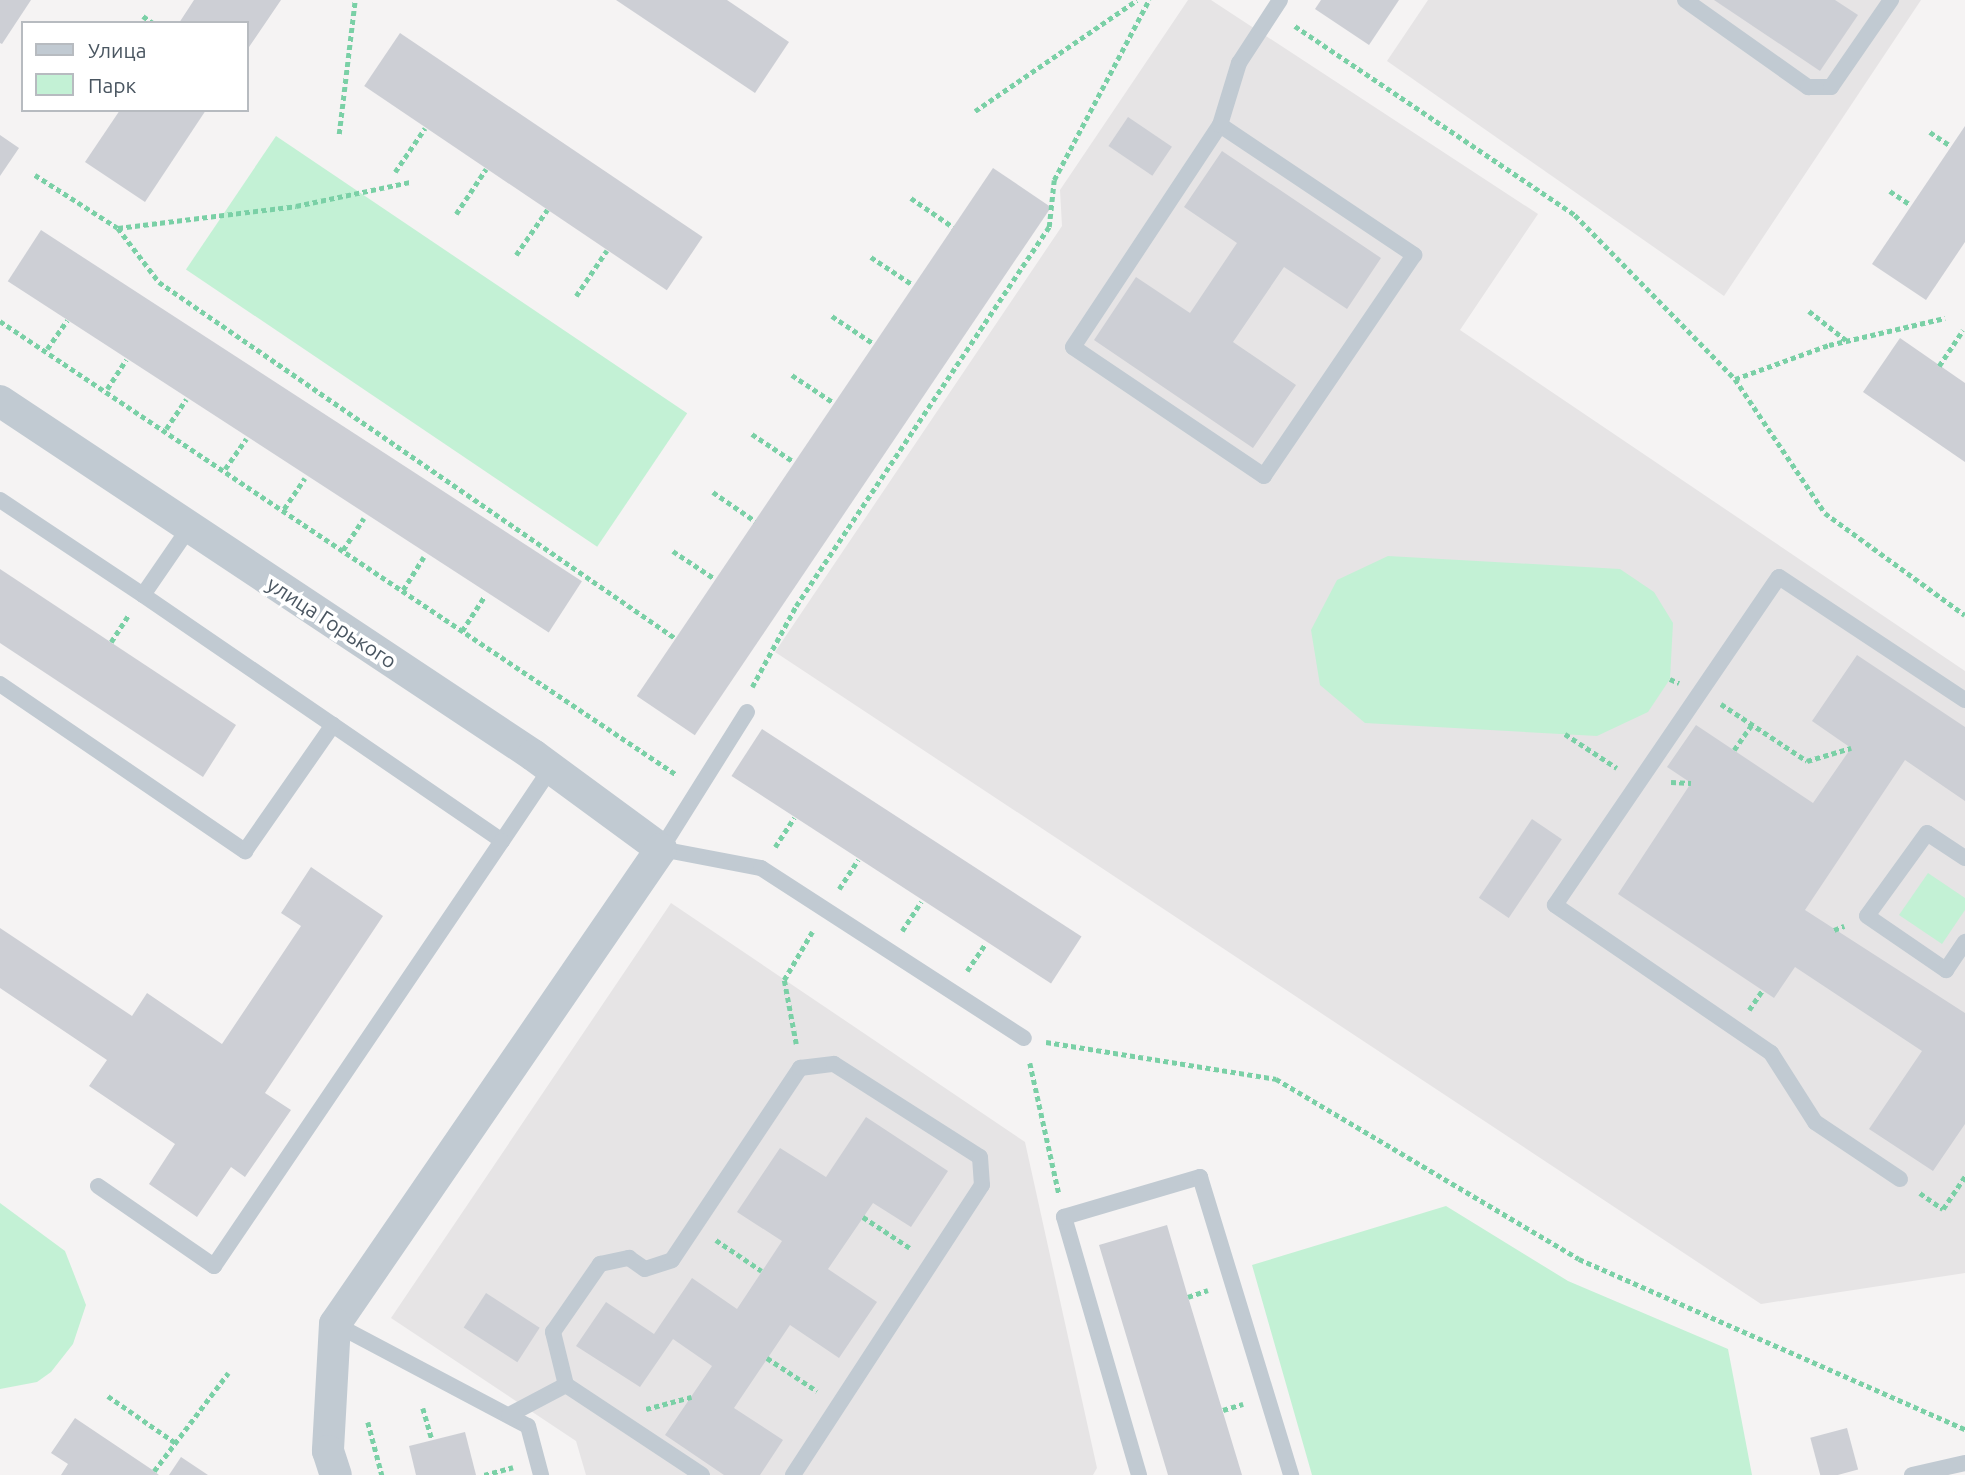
<!DOCTYPE html>
<html>
<head>
<meta charset="utf-8">
<style>
	body { margin:0 }
	#map { position:relative; width:1965px; height:1475px; overflow:hidden; background:#f5f3f3; font-family:Ubuntu,sans-serif }
	div>[style] { position:absolute }
	.education>* { inset:0; background:#e6e4e5 }
	.green>* { inset:0; background:#c3f1d5; transform-origin:0 0 }
	.building>* { inset:0; background:#cdcfd5; transform-origin:0 0 }
	.path>* { height:4.5px; margin-top:-2.25px; transform-origin:0; background:repeating-linear-gradient(90deg,#7ad0a6 0 5px,transparent 0 8.5px) }
	.lane>* { height:16px; margin:-8px; padding:0 8px; transform-origin:8px; border-radius:8px; background:#c1cad2 }
	.street>* { height:32px; margin:-16px; padding:0 16px; transform-origin:16px; border-radius:16px; background:#c1cad2 }
	span { translate:-50% -50%; white-space:nowrap; text-align:center; line-height:1.15; -webkit-text-stroke:7px #fff; paint-order:stroke }
	.street-label { font-size:21px; color:#4a5661 }
	.legend { position:absolute; left:21px; top:21px; width:228px; height:91px; box-sizing:border-box; background:#fff; border:2px solid #b7bbc0; margin:0; padding:9px 12px; list-style:none; font-size:21px; color:#4a5661 }
	.legend li { display:flex; align-items:center; gap:14px; height:35px }
	.legend b { width:35px; border:2px solid #b7bbc0 }
</style>
</head>
<body>
<div id="map">
	<div class="education">
		<i style="clip-path:polygon(1188px 0,1211px 0,1538px 214px,1460px 330px,1965px 671px,1965px 1273px,1761px 1304px,775px 652px,1062px 226px,1060px 190px)"></i>
		<i style="clip-path:polygon(1428px 0,1921px 0,1724px 296px,1387px 61px)"></i>
		<i style="clip-path:polygon(671px 903px,1025px 1142px,1097px 1468px,1093px 1475px,586px 1475px,576px 1441px,391px 1318px)"></i>
	</div>
	<div class="green">
		<i style="left:276px;top:136px;width:496px;height:161px;rotate:34deg"></i>
		<i style="clip-path:polygon(1388px 556px,1620px 569px,1654px 592px,1673px 623px,1670px 679px,1648px 712px,1597px 736px,1365px 723px,1320px 685px,1311px 630px,1337px 580px)"></i>
		<i style="clip-path:polygon(1928px 873px,1965px 898px,1965px 910px,1942px 944px,1899px 915px)"></i>
		<i style="clip-path:polygon(0 1203px,65px 1251px,86px 1305px,73px 1344px,51px 1372px,37px 1382px,0 1389px)"></i>
		<i style="clip-path:polygon(1446px 1206px,1568px 1281px,1728px 1349px,1752px 1475px,1312px 1475px,1252px 1265px)"></i>
	</div>
	<div class="building">
		<i style="clip-path:polygon(0 0,31px 0,2px 44px,0 43px)"></i>
		<i style="clip-path:polygon(194px 0,281px 0,247px 50px,247px 23px,179px 23px)"></i>
		<i style="clip-path:polygon(616px 0,727px 0,789px 42px,755px 93px)"></i>
		<i style="clip-path:polygon(1321px 0,1399px 0,1369px 45px,1315px 9px)"></i>
		<i style="clip-path:polygon(1714px 0,1835px 0,1858px 15px,1820px 71px)"></i>
		<i style="left:400px;top:33px;width:365px;height:64px;rotate:34deg"></i>
		<i style="clip-path:polygon(120px 110px,206px 110px,145px 202px,85px 162px)"></i>
		<i style="left:1128px;top:117px;width:53px;height:35px;rotate:34deg"></i>
		<i style="clip-path:polygon(1965px 126px,1965px 242px,1926px 300px,1872px 264px)"></i>
		<i style="clip-path:polygon(0 135px,19px 148px,0 176px)"></i>
		<i style="clip-path:polygon(1222px 151px,1381px 258px,1347px 309px,1284px 267px,1233px 342px,1296px 385px,1253px 448px,1094px 340px,1136px 277px,1190px 313px,1237px 243px,1184px 207px)"></i>
		<i style="left:993px;top:168px;width:70px;height:637px;rotate:34deg"></i>
		<i style="left:41px;top:230px;width:645px;height:61px;rotate:33deg"></i>
		<i style="clip-path:polygon(1900px 338px,1965px 383px,1965px 462px,1863px 392px)"></i>
		<i style="clip-path:polygon(0 569px,236px 725px,203px 777px,0 643px)"></i>
		<i style="clip-path:polygon(1857px 655px,1965px 727px,1965px 801px,1905px 760px,1805px 910px,1965px 1013px,1965px 1124px,1933px 1171px,1869px 1129px,1922px 1051px,1795px 967px,1774px 998px,1618px 894px,1691px 783px,1667px 767px,1696px 725px,1813px 803px,1851px 748px,1812px 721px)"></i>
		<i style="left:762px;top:729px;width:381px;height:56px;rotate:33deg"></i>
		<i style="left:1532px;top:819px;width:36px;height:95px;rotate:34deg"></i>
		<i style="clip-path:polygon(311px 867px,383px 916px,265px 1093px,291px 1110px,245px 1177px,231px 1167px,197px 1217px,149px 1184px,175px 1144px,89px 1086px,107px 1060px,0 988px,0 928px,132px 1016px,147px 993px,222px 1044px,301px 926px,281px 913px)"></i>
		<i style="clip-path:polygon(866px 1117px,948px 1171px,911px 1227px,873px 1203px,828px 1269px,877px 1302px,839px 1358px,790px 1325px,734px 1408px,783px 1440px,760px 1475px,724px 1475px,665px 1435px,712px 1366px,673px 1339px,640px 1387px,576px 1346px,606px 1302px,654px 1334px,692px 1278px,737px 1309px,782px 1241px,737px 1212px,780px 1148px,826px 1177px)"></i>
		<i style="clip-path:polygon(1167px 1225px,1188px 1297px,1242px 1475px,1168px 1475px,1099px 1245px)"></i>
		<i style="left:486px;top:1293px;width:64px;height:41px;rotate:33deg"></i>
		<i style="clip-path:polygon(75px 1418px,154px 1471px,159px 1475px,61px 1475px,68px 1464px,51px 1453px)"></i>
		<i style="left:1847px;top:1428px;width:43px;height:38px;rotate:75deg"></i>
		<i style="clip-path:polygon(465px 1432px,476px 1475px,416px 1475px,409px 1446px)"></i>
		<i style="clip-path:polygon(181px 1457px,208px 1475px,169px 1475px)"></i>
	</div>
	<div class="path">
		<i style="left:143px;top:16px;width:12px;rotate:35deg"></i>
		<i style="left:1295px;top:26px;width:338px;rotate:34deg"></i>
		<i style="left:1575px;top:215px;width:229px;rotate:45.7deg"></i>
		<i style="left:1735px;top:379px;width:161px;rotate:56.1deg"></i>
		<i style="left:1825px;top:513px;width:173px;rotate:36.1deg"></i>
		<i style="left:975px;top:111px;width:196px;rotate:-34.4deg"></i>
		<i style="left:1930px;top:132px;width:25px;rotate:34deg"></i>
		<i style="left:339px;top:134px;width:135px;rotate:-83.2deg"></i>
		<i style="left:395px;top:172px;width:53px;rotate:-55.7deg"></i>
		<i style="left:35px;top:175px;width:98px;rotate:32.6deg"></i>
		<i style="left:118px;top:228px;width:179px;rotate:-7deg"></i>
		<i style="left:296px;top:206px;width:116px;rotate:-11.9deg"></i>
		<i style="left:1890px;top:191px;width:25px;rotate:34deg"></i>
		<i style="left:911px;top:198px;width:51px;rotate:34.6deg"></i>
		<i style="left:456px;top:214px;width:54px;rotate:-56.3deg"></i>
		<i style="left:118px;top:228px;width:68px;rotate:52.8deg"></i>
		<i style="left:159px;top:282px;width:627px;rotate:34.6deg"></i>
		<i style="left:516px;top:255px;width:55px;rotate:-55.4deg"></i>
		<i style="left:871px;top:257px;width:50px;rotate:33.7deg"></i>
		<i style="left:576px;top:296px;width:55px;rotate:-56deg"></i>
		<i style="left:1809px;top:311px;width:47px;rotate:38.1deg"></i>
		<i style="left:832px;top:316px;width:50px;rotate:33.7deg"></i>
		<i style="left:0;top:321px;width:815px;rotate:33.85deg"></i>
		<i style="left:47px;top:349px;width:35px;rotate:-55deg"></i>
		<i style="left:1939px;top:366px;width:43px;rotate:-56.3deg"></i>
		<i style="left:792px;top:375px;width:50px;rotate:33.7deg"></i>
		<i style="left:1735px;top:379px;width:100px;rotate:-19.9deg"></i>
		<i style="left:1829px;top:345px;width:119px;rotate:-13.1deg"></i>
		<i style="left:107px;top:389px;width:35px;rotate:-57deg"></i>
		<i style="left:166px;top:429px;width:36px;rotate:-56deg"></i>
		<i style="left:752px;top:434px;width:50px;rotate:33.7deg"></i>
		<i style="left:225px;top:469px;width:37px;rotate:-55deg"></i>
		<i style="left:713px;top:492px;width:51px;rotate:34.6deg"></i>
		<i style="left:284px;top:509px;width:37px;rotate:-56deg"></i>
		<i style="left:343px;top:550px;width:38px;rotate:-57deg"></i>
		<i style="left:673px;top:551px;width:50px;rotate:33.7deg"></i>
		<i style="left:403px;top:590px;width:39px;rotate:-58deg"></i>
		<i style="left:462px;top:631px;width:40px;rotate:-57.1deg"></i>
		<i style="left:111px;top:642px;width:31px;rotate:-57deg"></i>
		<i style="left:1670px;top:679px;width:10px;rotate:24deg"></i>
		<i style="left:752px;top:687px;width:92px;rotate:-61.5deg"></i>
		<i style="left:796px;top:606px;width:456px;rotate:-56.3deg"></i>
		<i style="left:1049px;top:227px;width:47px;rotate:-83.9deg"></i>
		<i style="left:1054px;top:180px;width:204px;rotate:-62.2deg"></i>
		<i style="left:1721px;top:704px;width:103px;rotate:33.5deg"></i>
		<i style="left:1807px;top:761px;width:46px;rotate:-16.5deg"></i>
		<i style="left:1565px;top:734px;width:62px;rotate:33.2deg"></i>
		<i style="left:1734px;top:750px;width:32px;rotate:-55deg"></i>
		<i style="left:1671px;top:782px;width:20px;rotate:3deg"></i>
		<i style="left:775px;top:847px;width:35px;rotate:-57deg"></i>
		<i style="left:839px;top:889px;width:35px;rotate:-57deg"></i>
		<i style="left:1834px;top:930px;width:11px;rotate:-22deg"></i>
		<i style="left:902px;top:931px;width:35px;rotate:-57deg"></i>
		<i style="left:967px;top:971px;width:32px;rotate:-56deg"></i>
		<i style="left:1749px;top:1010px;width:23px;rotate:-56deg"></i>
		<i style="left:1046px;top:1042px;width:233px;rotate:9.1deg"></i>
		<i style="left:1276px;top:1079px;width:352px;rotate:30.7deg"></i>
		<i style="left:1579px;top:1259px;width:422px;rotate:23.8deg"></i>
		<i style="left:796px;top:1044px;width:65px;rotate:-100.6deg"></i>
		<i style="left:784px;top:980px;width:56px;rotate:-59.7deg"></i>
		<i style="left:1030px;top:1063px;width:134px;rotate:77.5deg"></i>
		<i style="left:1920px;top:1193px;width:28px;rotate:35deg"></i>
		<i style="left:1943px;top:1209px;width:40px;rotate:-56deg"></i>
		<i style="left:863px;top:1217px;width:56px;rotate:33.4deg"></i>
		<i style="left:716px;top:1240px;width:55px;rotate:34deg"></i>
		<i style="left:1188px;top:1297px;width:21px;rotate:-19deg"></i>
		<i style="left:767px;top:1358px;width:60px;rotate:33.4deg"></i>
		<i style="left:108px;top:1396px;width:83px;rotate:34.7deg"></i>
		<i style="left:423px;top:1408px;width:33px;rotate:74deg"></i>
		<i style="left:646px;top:1409px;width:47px;rotate:-14.9deg"></i>
		<i style="left:1223px;top:1410px;width:21px;rotate:-17deg"></i>
		<i style="left:368px;top:1422px;width:55px;rotate:75.2deg"></i>
		<i style="left:154px;top:1471px;width:123px;rotate:-52.9deg"></i>
		<i style="left:484px;top:1475px;width:30px;rotate:-15deg"></i>
	</div>
	<div class="lane">
		<i style="left:1685px;top:0;width:151px;rotate:35.3deg"></i>
		<i style="left:1808px;top:87px;width:23px"></i>
		<i style="left:1831px;top:87px;width:106px;rotate:-55.4deg"></i>
		<i style="left:1220px;top:125px;width:234px;rotate:33.8deg"></i>
		<i style="left:1414px;top:255px;width:267px;rotate:124.2deg"></i>
		<i style="left:1264px;top:476px;width:230px;rotate:-146deg"></i>
		<i style="left:1073px;top:347px;width:266px;rotate:-56.5deg"></i>
		<i style="left:1220px;top:125px;width:65px;rotate:-73deg"></i>
		<i style="left:1239px;top:63px;width:75px;rotate:-56.9deg"></i>
		<i style="left:0;top:500px;width:172px;rotate:33.6deg"></i>
		<i style="left:189px;top:528px;width:81px;rotate:124.5deg"></i>
		<i style="left:143px;top:595px;width:435px;rotate:34.4deg"></i>
		<i style="left:502px;top:841px;width:88px;rotate:-56.1deg"></i>
		<i style="left:0;top:684px;width:297px;rotate:34.3deg"></i>
		<i style="left:245px;top:851px;width:154px;rotate:-55.1deg"></i>
		<i style="left:747px;top:712px;width:162px;rotate:122.1deg"></i>
		<i style="left:661px;top:849px;width:102px;rotate:10.8deg"></i>
		<i style="left:761px;top:868px;width:313px;rotate:32.9deg"></i>
		<i style="left:1965px;top:858px;width:45px;rotate:-146.7deg"></i>
		<i style="left:1927px;top:833px;width:102px;rotate:125.9deg"></i>
		<i style="left:1867px;top:916px;width:96px;rotate:34.4deg"></i>
		<i style="left:1946px;top:970px;width:34px;rotate:-56deg"></i>
		<i style="left:1900px;top:1179px;width:102px;rotate:-146.2deg"></i>
		<i style="left:1815px;top:1122px;width:82px;rotate:-122.5deg"></i>
		<i style="left:1771px;top:1053px;width:262px;rotate:-145.6deg"></i>
		<i style="left:1555px;top:905px;width:397px;rotate:-55.7deg"></i>
		<i style="left:1779px;top:577px;width:223px;rotate:33.5deg"></i>
		<i style="left:98px;top:1186px;width:141px;rotate:34.6deg"></i>
		<i style="left:214px;top:1266px;width:513px;rotate:-55.88deg"></i>
		<i style="left:335px;top:1324px;width:218px;rotate:27.9deg"></i>
		<i style="left:528px;top:1426px;width:51px;rotate:75.1deg"></i>
		<i style="left:509px;top:1415px;width:64px;rotate:-27.8deg"></i>
		<i style="left:702px;top:1475px;width:163px;rotate:-146.5deg"></i>
		<i style="left:566px;top:1385px;width:55px;rotate:-103.8deg"></i>
		<i style="left:553px;top:1332px;width:83px;rotate:-55.3deg"></i>
		<i style="left:600px;top:1264px;width:30px;rotate:-12deg"></i>
		<i style="left:629px;top:1258px;width:19px;rotate:35deg"></i>
		<i style="left:645px;top:1269px;width:28px;rotate:-18deg"></i>
		<i style="left:672px;top:1260px;width:231px;rotate:-56.3deg"></i>
		<i style="left:800px;top:1068px;width:34px;rotate:-7deg"></i>
		<i style="left:834px;top:1064px;width:173px;rotate:32.5deg"></i>
		<i style="left:980px;top:1157px;width:28px;rotate:86deg"></i>
		<i style="left:982px;top:1185px;width:346px;rotate:123.1deg"></i>
		<i style="left:1139px;top:1475px;width:269px;rotate:-106.2deg"></i>
		<i style="left:1064px;top:1217px;width:142px;rotate:-16.4deg"></i>
		<i style="left:1200px;top:1177px;width:312px;rotate:73deg"></i>
		<i style="left:1912px;top:1475px;width:54px;rotate:-12.8deg"></i>
	</div>
	<div class="street">
		<i style="left:0;top:401px;width:640px;rotate:33.59deg"></i>
		<i style="left:533px;top:755px;width:159px;rotate:36.3deg"></i>
		<i style="left:661px;top:849px;width:576px;rotate:124.46deg"></i>
		<i style="left:335px;top:1324px;width:127px;rotate:93.2deg"></i>
		<i style="left:328px;top:1451px;width:25px;rotate:72deg"></i>
	</div>
	<div class="street-label">
		<span style="left:332px;top:622px;rotate:33deg">улица Горького</span>
	</div>
	<ul class="legend">
	<li><b style="height:9px;background:#c1cad2"></b>Улица</li>
	<li><b style="height:19px;background:#c3f1d5"></b>Парк</li>
	</ul>
</div>
</body>
</html>
